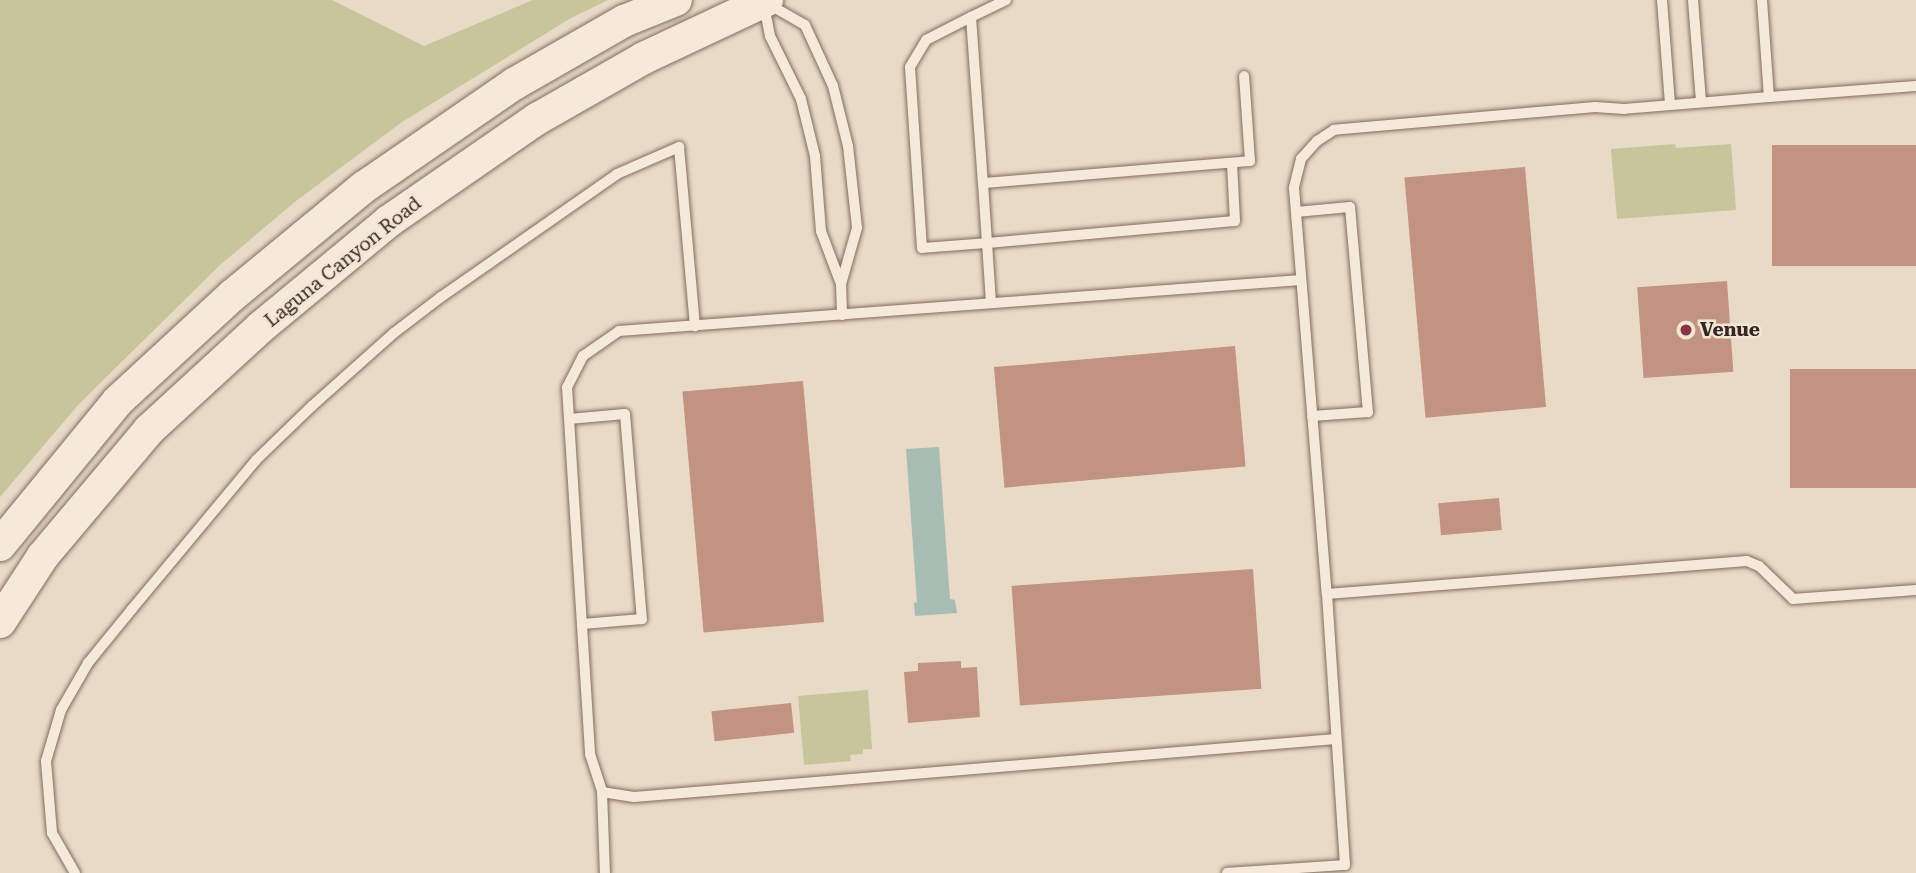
<!DOCTYPE html>
<html>
<head>
<meta charset="utf-8">
<style>
	body { margin:0 }
	#map { position:relative; width:1916px; height:873px; overflow:hidden; background:#e9dac7; font-family:"Roboto Serif",serif }
	div>[style] { position:absolute }
	.green>* { inset:0; background:#c6c59c }
	.water>* { inset:0; background:#a7bdb4 }
	.building>* { inset:0; background:#c29381; transform-origin:0 0 }
	.roads { filter:drop-shadow(0 0 2px #826d5e) drop-shadow(0 0 2px #826d5e) }
	.lane>* { height:10px; margin:-5px; padding:0 5px; transform-origin:5px; border-radius:5px; background:#f5e9d9 }
	.secondary>* { height:32px; margin:-16px; padding:0 16px; transform-origin:16px; border-radius:16px; background:#f5e9d9 }
	.dots>* { width:19px; height:19px; translate:-50% -50%; box-sizing:border-box; border:4px solid #f1e5d5; border-radius:50% }
	span { translate:-50% -50%; white-space:nowrap; text-align:center; line-height:1.15; -webkit-text-stroke:5px #f1e5d5; paint-order:stroke }
	.street-label { font-size:19px; color:#342720 }
	.poi-label { font-size:19px; color:#342720; font-weight:700 }
	.left { translate:0 -50%; text-align:left }
</style>
</head>
<body>
<div id="map">
	<div class="green">
		<i style="clip-path:polygon(0 0,332px 0,424px 46px,533px 0,608px 0,571px 18px,402px 122px,296px 201px,220px 265px,78px 405px,0 497px)"></i>
		<i style="clip-path:polygon(1675px 144px,1676px 148px,1731px 144px,1736px 210px,1617px 219px,1611px 149px)"></i>
		<i style="clip-path:polygon(868px 690px,872px 749px,863px 749px,863px 754px,850px 755px,851px 761px,804px 765px,798px 696px)"></i>
	</div>
	<div class="water">
		<i style="clip-path:polygon(939px 447px,950px 599px,955px 600px,957px 613px,915px 616px,914px 603px,917px 602px,906px 449px)"></i>
	</div>
	<div class="building">
		<i style="left:1916px;top:145px;width:121px;height:144px;rotate:90deg"></i>
		<i style="left:1525px;top:167px;width:241px;height:121px;rotate:85deg"></i>
		<i style="left:1727px;top:281px;width:91px;height:90px;rotate:86deg"></i>
		<i style="left:1235px;top:346px;width:121px;height:242px;rotate:85deg"></i>
		<i style="left:1916px;top:369px;width:119px;height:126px;rotate:90deg"></i>
		<i style="left:803px;top:381px;width:242px;height:121px;rotate:85deg"></i>
		<i style="left:1499px;top:498px;width:32px;height:61px;rotate:85deg"></i>
		<i style="left:1253px;top:569px;width:120px;height:242px;rotate:86deg"></i>
		<i style="clip-path:polygon(961px 661px,961px 668px,977px 667px,980px 717px,908px 723px,904px 672px,918px 671px,918px 663px)"></i>
		<i style="left:791px;top:703px;width:30px;height:80px;rotate:84deg"></i>
	</div>
	<div class="roads">
		<div class="lane">
			<i style="left:1662px;top:0;width:104px;rotate:85.6deg"></i>
			<i style="left:1693px;top:0;width:102px;rotate:85.5deg"></i>
			<i style="left:1762px;top:0;width:97px;rotate:85.9deg"></i>
			<i style="left:1769px;top:97px;width:147px;rotate:-4.3deg"></i>
			<i style="left:763px;top:1px;width:48px;rotate:29.7deg"></i>
			<i style="left:805px;top:25px;width:67px;rotate:65.3deg"></i>
			<i style="left:833px;top:86px;width:62px;rotate:76deg"></i>
			<i style="left:848px;top:146px;width:82px;rotate:83.7deg"></i>
			<i style="left:857px;top:228px;width:58px;rotate:105.9deg"></i>
			<i style="left:841px;top:284px;width:57px;rotate:-110.7deg"></i>
			<i style="left:821px;top:231px;width:75px;rotate:-94.6deg"></i>
			<i style="left:815px;top:156px;width:59px;rotate:-103.8deg"></i>
			<i style="left:801px;top:99px;width:70px;rotate:-116.2deg"></i>
			<i style="left:770px;top:36px;width:36px;rotate:-101deg"></i>
			<i style="left:971px;top:17px;width:39px;rotate:-26deg"></i>
			<i style="left:1769px;top:97px;width:145px;rotate:175.3deg"></i>
			<i style="left:1624px;top:109px;width:29px;rotate:-176deg"></i>
			<i style="left:1595px;top:107px;width:262px;rotate:175deg"></i>
			<i style="left:1334px;top:130px;width:20px;rotate:147deg"></i>
			<i style="left:1317px;top:141px;width:24px;rotate:132deg"></i>
			<i style="left:1301px;top:159px;width:30px;rotate:104deg"></i>
			<i style="left:1294px;top:188px;width:407px;rotate:85.4deg"></i>
			<i style="left:1327px;top:594px;width:421px;rotate:-4.5deg"></i>
			<i style="left:1747px;top:561px;width:13px;rotate:23deg"></i>
			<i style="left:1759px;top:566px;width:47px;rotate:44.1deg"></i>
			<i style="left:1793px;top:599px;width:123px;rotate:-4.2deg"></i>
			<i style="left:983px;top:183px;width:60px;rotate:86.2deg"></i>
			<i style="left:987px;top:243px;width:65px;rotate:175.6deg"></i>
			<i style="left:922px;top:248px;width:181px;rotate:-93.8deg"></i>
			<i style="left:910px;top:67px;width:31px;rotate:-59deg"></i>
			<i style="left:926px;top:40px;width:51px;rotate:-27.1deg"></i>
			<i style="left:971px;top:17px;width:166px;rotate:85.9deg"></i>
			<i style="left:983px;top:183px;width:268px;rotate:-4.7deg"></i>
			<i style="left:1250px;top:161px;width:85px;rotate:-94deg"></i>
			<i style="left:1296px;top:212px;width:54px;rotate:-5.3deg"></i>
			<i style="left:1350px;top:207px;width:206px;rotate:85deg"></i>
			<i style="left:1368px;top:412px;width:56px;rotate:175.9deg"></i>
			<i style="left:1301px;top:280px;width:684px;rotate:175.72deg"></i>
			<i style="left:619px;top:331px;width:44px;rotate:145.2deg"></i>
			<i style="left:583px;top:356px;width:35px;rotate:117deg"></i>
			<i style="left:567px;top:387px;width:368px;rotate:86.4deg"></i>
			<i style="left:590px;top:754px;width:40px;rotate:72deg"></i>
			<i style="left:602px;top:792px;width:32px;rotate:9deg"></i>
			<i style="left:634px;top:797px;width:704px;rotate:-4.72deg"></i>
			<i style="left:841px;top:284px;width:31px;rotate:88deg"></i>
			<i style="left:991px;top:303px;width:60px;rotate:-93.8deg"></i>
			<i style="left:987px;top:243px;width:249px;rotate:-5.1deg"></i>
			<i style="left:1235px;top:221px;width:58px;rotate:-93deg"></i>
			<i style="left:569px;top:419px;width:56px;rotate:-5.1deg"></i>
			<i style="left:625px;top:414px;width:206px;rotate:85.3deg"></i>
			<i style="left:642px;top:619px;width:60px;rotate:175.2deg"></i>
			<i style="left:602px;top:792px;width:81px;rotate:87.9deg"></i>
			<i style="left:75px;top:873px;width:46px;rotate:-119.9deg"></i>
			<i style="left:52px;top:833px;width:72px;rotate:-94.8deg"></i>
			<i style="left:46px;top:761px;width:53px;rotate:-73.6deg"></i>
			<i style="left:61px;top:710px;width:54px;rotate:-60.1deg"></i>
			<i style="left:88px;top:663px;width:70px;rotate:-50.8deg"></i>
			<i style="left:132px;top:609px;width:194px;rotate:-50.2deg"></i>
			<i style="left:256px;top:460px;width:78px;rotate:-44deg"></i>
			<i style="left:312px;top:406px;width:110px;rotate:-41.7deg"></i>
			<i style="left:394px;top:333px;width:59px;rotate:-37.5deg"></i>
			<i style="left:441px;top:297px;width:215px;rotate:-34.9deg"></i>
			<i style="left:617px;top:174px;width:68px;rotate:-23.5deg"></i>
			<i style="left:679px;top:147px;width:180px;rotate:84.9deg"></i>
			<i style="left:1227px;top:873px;width:118px;rotate:-3.9deg"></i>
			<i style="left:1345px;top:865px;width:272px;rotate:-93.8deg"></i>
		</div>
		<div class="secondary">
			<i style="left:0;top:545px;width:186px;rotate:-50.7deg"></i>
			<i style="left:118px;top:401px;width:156px;rotate:-42.7deg"></i>
			<i style="left:233px;top:295px;width:170px;rotate:-39.5deg"></i>
			<i style="left:364px;top:187px;width:182px;rotate:-34.5deg"></i>
			<i style="left:514px;top:84px;width:127px;rotate:-29.8deg"></i>
			<i style="left:624px;top:21px;width:56px;rotate:-22deg"></i>
			<i style="left:0;top:622px;width:79px;rotate:-56.9deg"></i>
			<i style="left:43px;top:556px;width:165px;rotate:-49.9deg"></i>
			<i style="left:149px;top:430px;width:152px;rotate:-42.6deg"></i>
			<i style="left:261px;top:327px;width:166px;rotate:-39.6deg"></i>
			<i style="left:389px;top:221px;width:180px;rotate:-34.6deg"></i>
			<i style="left:537px;top:119px;width:123px;rotate:-29.7deg"></i>
			<i style="left:644px;top:58px;width:136px;rotate:-25.2deg"></i>
		</div>
	</div>
	<div class="dots">
		<i style="left:1686px;top:330px;background:#8a3642"></i>
	</div>
	<div class="street-label">
		<span style="left:343px;top:262px;rotate:-39deg">Laguna Canyon Road</span>
	</div>
	<div class="poi-label">
		<span class="left" style="left:1700px;top:330px">Venue</span>
	</div>
</div>
</body>
</html>
